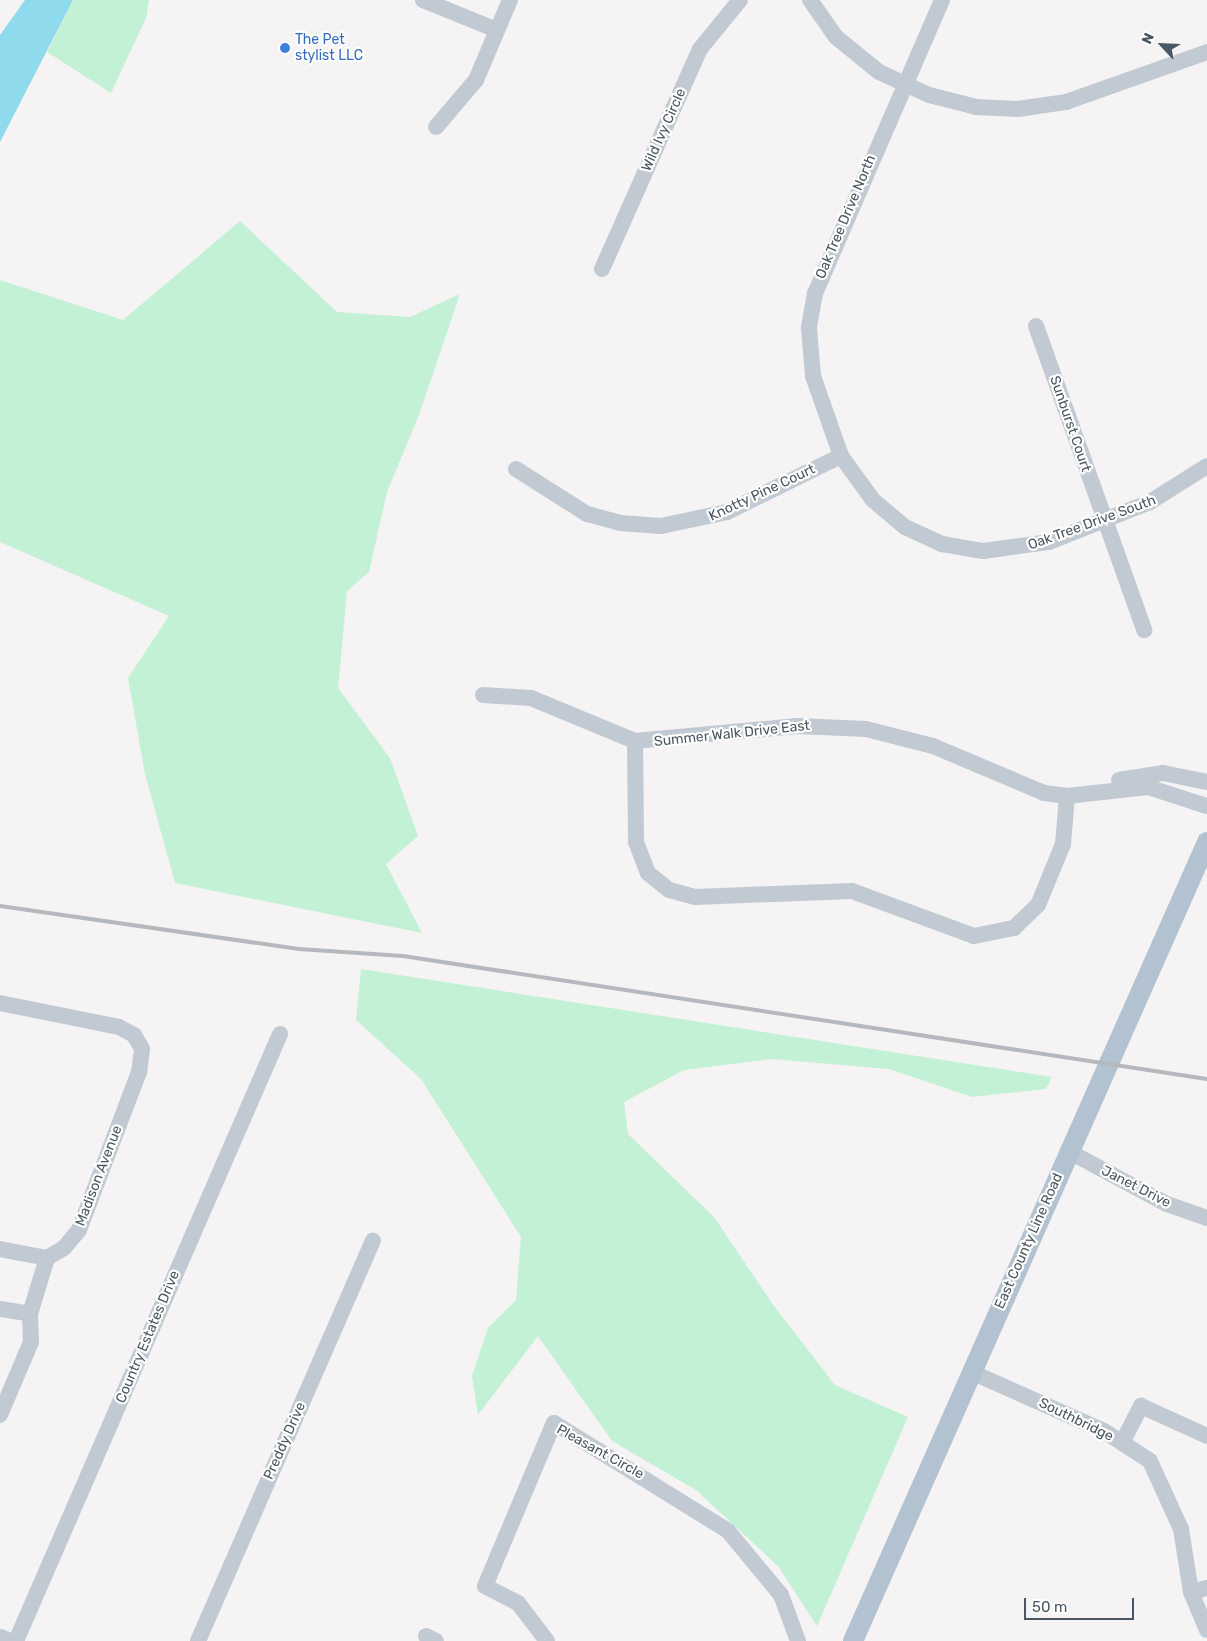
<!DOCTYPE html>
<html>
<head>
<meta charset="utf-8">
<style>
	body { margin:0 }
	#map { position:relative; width:1207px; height:1641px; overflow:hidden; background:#f5f3f3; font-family:Rubik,sans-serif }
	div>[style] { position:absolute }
	.green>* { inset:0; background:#c3f1d5 }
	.water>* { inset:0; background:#90daee }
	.minor>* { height:16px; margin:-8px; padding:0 8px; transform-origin:8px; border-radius:8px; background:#c1cad2 }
	.major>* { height:20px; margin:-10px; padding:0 10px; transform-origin:10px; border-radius:10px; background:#b3c2d1 }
	.rail>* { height:4px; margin:-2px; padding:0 2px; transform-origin:2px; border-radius:2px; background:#b5b8bd }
	.dots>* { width:14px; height:14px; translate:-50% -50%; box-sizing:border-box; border:2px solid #fff; border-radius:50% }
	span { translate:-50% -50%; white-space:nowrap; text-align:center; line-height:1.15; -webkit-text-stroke:4.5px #fff; paint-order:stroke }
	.shop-label { font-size:14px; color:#366cbe }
	.left { translate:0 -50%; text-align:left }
	.street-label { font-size:14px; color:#4a5661 }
	.north { position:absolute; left:1137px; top:20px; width:50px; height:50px; -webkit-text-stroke:4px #fff; paint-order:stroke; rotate:295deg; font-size:14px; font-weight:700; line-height:20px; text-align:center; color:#4a5661 }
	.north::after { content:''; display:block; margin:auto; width:18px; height:22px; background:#4a5661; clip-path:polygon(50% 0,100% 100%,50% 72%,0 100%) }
	.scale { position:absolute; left:1024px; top:1598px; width:110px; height:22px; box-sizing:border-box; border:2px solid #4a5661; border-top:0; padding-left:6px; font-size:15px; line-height:18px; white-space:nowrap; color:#4a5661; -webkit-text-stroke:4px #fff; paint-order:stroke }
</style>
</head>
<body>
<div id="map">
	<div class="green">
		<i style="clip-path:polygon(73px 0,149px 0,146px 18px,111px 93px,47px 52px)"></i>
		<i style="clip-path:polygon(240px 221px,337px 312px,410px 317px,460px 294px,419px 415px,387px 492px,369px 572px,347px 591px,338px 688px,390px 758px,418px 836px,386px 864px,422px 933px,175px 883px,145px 774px,128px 678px,169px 616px,0 542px,0 280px,123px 320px)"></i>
		<i style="clip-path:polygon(361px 969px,1052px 1077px,1046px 1089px,972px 1097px,889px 1069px,772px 1059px,684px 1070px,624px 1102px,628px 1134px,714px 1217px,774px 1306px,835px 1385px,908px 1417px,817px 1626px,778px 1566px,696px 1490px,612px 1441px,538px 1336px,478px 1415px,472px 1376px,488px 1328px,516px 1300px,521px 1237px,421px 1079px,356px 1020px)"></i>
	</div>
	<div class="water">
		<i style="clip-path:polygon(25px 0,73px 0,0 142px,0 35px)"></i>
	</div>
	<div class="minor">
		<i style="left:423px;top:0;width:80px;rotate:22.1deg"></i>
		<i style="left:810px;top:0;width:45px;rotate:54.9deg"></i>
		<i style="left:836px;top:37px;width:55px;rotate:39.1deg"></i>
		<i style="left:879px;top:72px;width:55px;rotate:24.7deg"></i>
		<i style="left:929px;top:95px;width:49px;rotate:14.3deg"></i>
		<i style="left:976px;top:107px;width:42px;rotate:2.7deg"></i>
		<i style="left:1018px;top:109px;width:49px;rotate:-8.3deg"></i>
		<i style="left:1066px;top:102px;width:150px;rotate:-19.5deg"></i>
		<i style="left:942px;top:0;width:319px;rotate:113.4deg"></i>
		<i style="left:815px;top:293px;width:36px;rotate:100deg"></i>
		<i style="left:809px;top:328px;width:48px;rotate:85.2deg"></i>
		<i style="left:813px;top:376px;width:85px;rotate:70.7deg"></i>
		<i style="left:841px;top:456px;width:54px;rotate:54deg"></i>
		<i style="left:873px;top:500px;width:42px;rotate:40.2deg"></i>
		<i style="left:905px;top:527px;width:41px;rotate:24.7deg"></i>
		<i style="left:942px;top:544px;width:42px;rotate:9.7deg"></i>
		<i style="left:983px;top:551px;width:67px;rotate:-7.8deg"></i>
		<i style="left:1049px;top:542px;width:109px;rotate:-21.6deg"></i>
		<i style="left:1150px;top:502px;width:67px;rotate:-32.3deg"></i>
		<i style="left:436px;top:127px;width:62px;rotate:-49.6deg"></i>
		<i style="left:476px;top:80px;width:87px;rotate:-67deg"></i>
		<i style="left:602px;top:269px;width:241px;rotate:-66deg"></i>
		<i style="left:700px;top:49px;width:63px;rotate:-50.8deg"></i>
		<i style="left:1036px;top:326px;width:323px;rotate:70.4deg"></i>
		<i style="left:516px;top:469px;width:84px;rotate:32.4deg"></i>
		<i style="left:587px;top:514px;width:34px;rotate:15deg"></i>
		<i style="left:620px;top:523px;width:41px;rotate:4.2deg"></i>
		<i style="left:661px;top:526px;width:67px;rotate:-12deg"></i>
		<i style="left:727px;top:512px;width:127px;rotate:-26.2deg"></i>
		<i style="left:483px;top:695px;width:48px;rotate:3.6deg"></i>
		<i style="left:531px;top:698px;width:113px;rotate:22.5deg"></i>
		<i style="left:635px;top:741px;width:163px;rotate:-5.3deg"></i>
		<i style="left:797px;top:726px;width:69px;rotate:2.5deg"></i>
		<i style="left:866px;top:729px;width:69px;rotate:14.2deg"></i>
		<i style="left:933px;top:746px;width:121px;rotate:22.9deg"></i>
		<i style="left:1044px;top:793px;width:23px;rotate:7deg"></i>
		<i style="left:1067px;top:796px;width:81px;rotate:-6.3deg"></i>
		<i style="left:1148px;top:787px;width:62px;rotate:17.9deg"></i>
		<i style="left:635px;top:741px;width:101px;rotate:89.4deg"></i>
		<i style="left:636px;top:842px;width:33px;rotate:69deg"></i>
		<i style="left:648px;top:873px;width:27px;rotate:39deg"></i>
		<i style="left:669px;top:890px;width:27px;rotate:15deg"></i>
		<i style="left:695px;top:897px;width:157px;rotate:-2.2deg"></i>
		<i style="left:852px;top:891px;width:130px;rotate:20.2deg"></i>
		<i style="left:974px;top:936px;width:41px;rotate:-11.3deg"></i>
		<i style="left:1014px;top:928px;width:33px;rotate:-44deg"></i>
		<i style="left:1038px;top:905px;width:66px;rotate:-67.7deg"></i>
		<i style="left:1063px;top:844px;width:48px;rotate:-85.2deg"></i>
		<i style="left:1119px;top:780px;width:45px;rotate:-9deg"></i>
		<i style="left:1163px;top:773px;width:45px;rotate:11.6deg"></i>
		<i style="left:0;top:1003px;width:121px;rotate:11.4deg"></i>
		<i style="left:119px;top:1027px;width:17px;rotate:28deg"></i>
		<i style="left:134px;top:1035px;width:16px;rotate:60deg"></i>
		<i style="left:142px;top:1049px;width:23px;rotate:97deg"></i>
		<i style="left:139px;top:1072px;width:169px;rotate:110.8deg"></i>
		<i style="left:79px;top:1230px;width:23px;rotate:130deg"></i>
		<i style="left:64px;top:1248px;width:20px;rotate:150deg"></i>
		<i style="left:47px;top:1258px;width:59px;rotate:106.9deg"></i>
		<i style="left:30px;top:1314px;width:28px;rotate:88deg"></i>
		<i style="left:31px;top:1342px;width:79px;rotate:113deg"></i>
		<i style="left:1068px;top:1151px;width:112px;rotate:28.2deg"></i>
		<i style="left:1167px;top:1204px;width:42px;rotate:19.3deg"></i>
		<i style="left:0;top:1249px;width:48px;rotate:10.8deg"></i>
		<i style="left:0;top:1309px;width:30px;rotate:9deg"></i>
		<i style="left:971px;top:1372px;width:145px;rotate:23.9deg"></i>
		<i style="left:1104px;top:1431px;width:55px;rotate:33.1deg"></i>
		<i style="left:1150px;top:1461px;width:75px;rotate:65.5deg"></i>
		<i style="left:1181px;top:1529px;width:64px;rotate:81deg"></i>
		<i style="left:1191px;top:1592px;width:41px;rotate:67.2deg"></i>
		<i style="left:1122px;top:1443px;width:42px;rotate:-62.8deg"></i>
		<i style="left:1141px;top:1406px;width:72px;rotate:24.4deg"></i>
		<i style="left:1191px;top:1592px;width:16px;rotate:-14deg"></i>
		<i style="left:426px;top:1636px;width:11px;rotate:27deg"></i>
		<i style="left:0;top:1637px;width:11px;rotate:22deg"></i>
		<i style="left:16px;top:1641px;width:662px;rotate:-66.49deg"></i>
		<i style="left:198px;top:1641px;width:437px;rotate:-66.4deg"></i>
		<i style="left:547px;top:1641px;width:48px;rotate:-127.3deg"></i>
		<i style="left:518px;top:1603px;width:37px;rotate:-153deg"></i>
		<i style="left:485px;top:1586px;width:177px;rotate:-67.1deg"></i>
		<i style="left:554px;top:1423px;width:205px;rotate:31.8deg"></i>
		<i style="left:728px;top:1531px;width:83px;rotate:50.4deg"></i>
		<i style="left:781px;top:1595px;width:49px;rotate:69.7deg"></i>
	</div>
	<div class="major">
		<i style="left:853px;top:1641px;width:874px;rotate:-66.1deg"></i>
	</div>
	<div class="rail">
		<i style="left:0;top:906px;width:302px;rotate:8.2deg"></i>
		<i style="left:299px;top:949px;width:104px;rotate:3.9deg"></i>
		<i style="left:403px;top:956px;width:813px;rotate:8.7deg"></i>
	</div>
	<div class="dots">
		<i style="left:285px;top:48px;background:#3f7fe0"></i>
	</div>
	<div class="shop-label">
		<span class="left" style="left:295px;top:48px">The Pet<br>stylist LLC</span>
	</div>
	<div class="street-label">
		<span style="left:664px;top:130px;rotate:-66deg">Wild Ivy Circle</span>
		<span style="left:846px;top:217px;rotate:-67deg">Oak Tree Drive North</span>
		<span style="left:1070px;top:424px;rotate:71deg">Sunburst Court</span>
		<span style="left:762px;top:493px;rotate:-25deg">Knotty Pine Court</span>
		<span style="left:1092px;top:523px;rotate:-20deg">Oak Tree Drive South</span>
		<span style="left:732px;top:734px;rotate:-6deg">Summer Walk Drive East</span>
		<span style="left:99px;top:1176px;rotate:-69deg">Madison Avenue</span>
		<span style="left:1136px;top:1187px;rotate:27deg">Janet Drive</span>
		<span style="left:1029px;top:1241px;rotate:-66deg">East County Line Road</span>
		<span style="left:148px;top:1337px;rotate:-67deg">Country Estates Drive</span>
		<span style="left:1076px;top:1420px;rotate:26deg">Southbridge</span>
		<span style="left:285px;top:1441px;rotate:-66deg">Preddy Drive</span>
		<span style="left:600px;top:1452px;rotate:29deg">Pleasant Circle</span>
	</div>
	<div class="north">N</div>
	<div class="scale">50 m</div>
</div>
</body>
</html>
